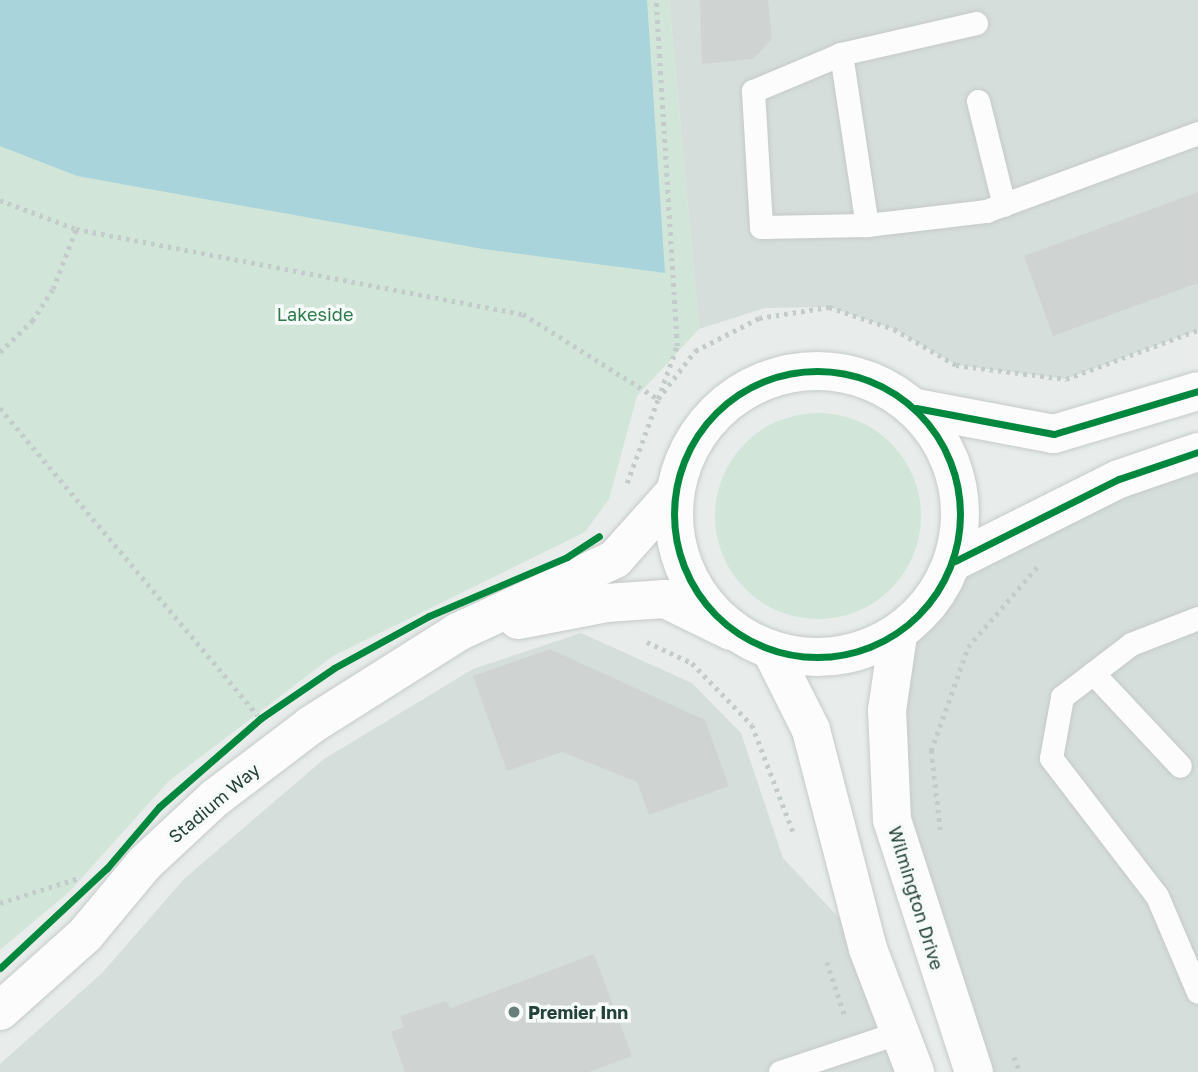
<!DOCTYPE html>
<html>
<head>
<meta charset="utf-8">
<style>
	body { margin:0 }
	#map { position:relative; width:1198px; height:1072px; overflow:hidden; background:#e8edeb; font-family:"Golos Text",sans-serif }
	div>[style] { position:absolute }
	.built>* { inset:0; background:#d6dedb }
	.green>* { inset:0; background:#d1e6d8 }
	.round { border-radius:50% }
	.water>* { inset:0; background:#a9d4db }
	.building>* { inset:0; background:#cfd4d2 }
	.path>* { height:4.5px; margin-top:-2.25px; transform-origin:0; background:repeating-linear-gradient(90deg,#c3ccca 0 3.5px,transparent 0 8.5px) }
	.roads { filter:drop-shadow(0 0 2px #c5cac8) drop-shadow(0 0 2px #c5cac8) }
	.lane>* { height:23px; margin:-11.5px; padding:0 11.5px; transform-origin:11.5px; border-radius:11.5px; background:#fcfcfc }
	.street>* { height:38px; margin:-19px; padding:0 19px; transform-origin:19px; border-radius:19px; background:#fcfcfc }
	.secondary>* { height:38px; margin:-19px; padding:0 19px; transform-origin:19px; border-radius:19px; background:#fcfcfc }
	.secondary>.ring { margin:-19px; padding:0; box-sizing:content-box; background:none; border:38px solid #fcfcfc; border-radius:50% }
	.cycleway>* { height:7px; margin:-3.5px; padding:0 3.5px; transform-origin:3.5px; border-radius:3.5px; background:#00873e }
	.cycleway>.ring { margin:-3.5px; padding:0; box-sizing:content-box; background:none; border:7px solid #00873e; border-radius:50% }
	.dots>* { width:19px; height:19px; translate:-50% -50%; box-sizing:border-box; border:4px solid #f7fbf9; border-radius:50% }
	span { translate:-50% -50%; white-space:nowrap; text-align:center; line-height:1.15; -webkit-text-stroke:7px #f7fbf9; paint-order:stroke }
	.park-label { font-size:18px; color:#2d7a4b }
	.street-label { font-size:18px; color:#24423a }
	.poi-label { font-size:18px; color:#24423a; font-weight:700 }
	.left { translate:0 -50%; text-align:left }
</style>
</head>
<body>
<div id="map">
	<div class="built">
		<i style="clip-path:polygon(669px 0,1198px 0,1198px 330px,1066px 379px,956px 365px,894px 329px,829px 307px,765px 308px,699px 329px)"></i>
		<i style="clip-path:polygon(1198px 452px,1198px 1072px,974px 1072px,959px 1036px,887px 710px,898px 635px,955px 561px)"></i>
		<i style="clip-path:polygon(581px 633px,692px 683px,741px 733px,783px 858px,868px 949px,915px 1072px,0 1072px,0 1064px,102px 973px,184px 879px,324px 759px,473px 669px)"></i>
	</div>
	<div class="green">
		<i style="clip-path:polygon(0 0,669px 0,699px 329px,637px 396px,609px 499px,585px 532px,333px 656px,169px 781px,69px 892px,0 950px)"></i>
		<i class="round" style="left:715px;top:413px;width:206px;height:206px"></i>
	</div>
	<div class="water">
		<i style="clip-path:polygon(0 0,647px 0,665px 273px,483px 249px,77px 176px,0 146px)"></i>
	</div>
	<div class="building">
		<i style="clip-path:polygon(700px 0,768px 0,772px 39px,753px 59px,702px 64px)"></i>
		<i style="clip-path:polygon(1198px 192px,1198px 283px,1053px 336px,1024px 256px)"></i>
		<i style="clip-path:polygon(550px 649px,705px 720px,729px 786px,649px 815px,637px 782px,562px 752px,507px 771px,473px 676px)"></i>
		<i style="clip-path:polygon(594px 954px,632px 1056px,589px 1072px,405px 1072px,391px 1032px,404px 1027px,400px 1016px,446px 1001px,451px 1008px)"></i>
	</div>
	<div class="path">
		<i style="left:0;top:200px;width:81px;rotate:20.9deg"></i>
		<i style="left:76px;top:229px;width:455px;rotate:10.8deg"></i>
		<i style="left:523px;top:314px;width:160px;rotate:32.2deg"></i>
		<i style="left:658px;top:399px;width:56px;rotate:-70.3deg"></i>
		<i style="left:677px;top:346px;width:347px;rotate:-93.5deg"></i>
		<i style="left:0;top:352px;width:45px;rotate:-44.1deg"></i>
		<i style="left:32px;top:321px;width:38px;rotate:-57deg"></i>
		<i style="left:53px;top:289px;width:64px;rotate:-69deg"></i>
		<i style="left:0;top:408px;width:401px;rotate:50deg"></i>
		<i style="left:627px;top:483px;width:90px;rotate:-69.7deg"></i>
		<i style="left:658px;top:399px;width:61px;rotate:-52.4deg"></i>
		<i style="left:695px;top:351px;width:72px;rotate:-27.3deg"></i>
		<i style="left:759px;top:318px;width:71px;rotate:-8.9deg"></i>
		<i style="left:829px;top:307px;width:69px;rotate:18.7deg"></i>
		<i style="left:894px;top:329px;width:72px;rotate:30.1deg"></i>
		<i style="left:956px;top:365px;width:111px;rotate:7.3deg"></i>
		<i style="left:1066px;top:379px;width:141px;rotate:-20.4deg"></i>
		<i style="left:647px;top:642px;width:50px;rotate:25deg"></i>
		<i style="left:692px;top:663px;width:86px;rotate:45.9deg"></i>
		<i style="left:752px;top:725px;width:114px;rotate:68.9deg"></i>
		<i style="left:940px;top:830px;width:80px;rotate:-96.5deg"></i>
		<i style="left:931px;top:751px;width:110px;rotate:-70.4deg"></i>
		<i style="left:968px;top:647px;width:107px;rotate:-49.2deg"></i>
		<i style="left:0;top:903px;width:83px;rotate:-17.6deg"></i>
		<i style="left:827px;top:962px;width:57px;rotate:71.6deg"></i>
		<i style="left:1014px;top:1057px;width:16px;rotate:68deg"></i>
	</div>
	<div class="roads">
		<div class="lane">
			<i style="left:976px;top:23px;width:139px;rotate:167.1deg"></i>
			<i style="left:841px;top:54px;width:173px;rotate:81.4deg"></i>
			<i style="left:867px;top:225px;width:120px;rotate:-6.7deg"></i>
			<i style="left:986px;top:211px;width:226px;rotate:-20.2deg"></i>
			<i style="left:841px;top:54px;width:95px;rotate:157.2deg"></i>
			<i style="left:753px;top:91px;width:136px;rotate:86.6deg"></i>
			<i style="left:761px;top:227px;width:106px;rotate:-1.1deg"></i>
			<i style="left:978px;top:101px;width:107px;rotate:76deg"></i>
			<i style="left:1198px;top:618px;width:72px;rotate:158.8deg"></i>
			<i style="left:1131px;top:644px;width:87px;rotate:142.5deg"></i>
			<i style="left:1062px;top:697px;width:62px;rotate:100.2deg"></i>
			<i style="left:1051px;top:758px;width:174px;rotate:52.5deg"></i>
			<i style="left:1157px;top:896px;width:104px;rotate:66.9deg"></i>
			<i style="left:1093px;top:673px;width:127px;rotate:46.9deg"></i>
			<i style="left:780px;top:1072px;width:126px;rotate:-18.4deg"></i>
		</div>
		<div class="street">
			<i style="left:518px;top:620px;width:90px;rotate:-10.9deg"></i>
			<i style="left:606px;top:603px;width:59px;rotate:-3.9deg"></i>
			<i style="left:665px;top:599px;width:73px;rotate:25.9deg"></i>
			<i style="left:0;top:1011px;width:114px;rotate:-41.8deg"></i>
			<i style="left:85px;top:935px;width:94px;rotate:-50.2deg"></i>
			<i style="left:145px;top:863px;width:96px;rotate:-42.9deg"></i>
			<i style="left:215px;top:798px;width:121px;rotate:-37.2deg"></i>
			<i style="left:311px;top:725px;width:174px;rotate:-32.3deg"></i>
			<i style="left:458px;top:632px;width:173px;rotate:-24.9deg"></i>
			<i style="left:615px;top:559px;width:89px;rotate:-48.2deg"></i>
		</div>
		<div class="secondary">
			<i class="ring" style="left:674px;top:371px;width:248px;height:248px"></i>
			<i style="left:916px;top:408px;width:140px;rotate:10.7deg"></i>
			<i style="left:1054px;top:434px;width:150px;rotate:-16.6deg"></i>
			<i style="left:955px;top:561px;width:183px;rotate:-26.6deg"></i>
			<i style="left:1119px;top:479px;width:83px;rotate:-18.9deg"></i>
			<i style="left:898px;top:635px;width:76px;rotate:98.3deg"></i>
			<i style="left:887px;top:710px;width:110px;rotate:87.4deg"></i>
			<i style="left:892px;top:820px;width:265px;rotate:72deg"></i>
			<i style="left:772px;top:652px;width:87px;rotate:63.4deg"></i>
			<i style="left:811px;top:730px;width:226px;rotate:75.4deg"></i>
			<i style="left:868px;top:949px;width:132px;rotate:69.1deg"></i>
		</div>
	</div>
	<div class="cycleway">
		<i class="ring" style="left:674px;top:371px;width:279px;height:279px"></i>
		<i style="left:916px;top:408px;width:140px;rotate:10.7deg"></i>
		<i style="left:1054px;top:434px;width:150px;rotate:-16.6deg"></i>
		<i style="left:955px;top:561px;width:183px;rotate:-26.6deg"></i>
		<i style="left:1119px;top:479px;width:83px;rotate:-18.9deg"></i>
		<i style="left:0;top:968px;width:146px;rotate:-43.1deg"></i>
		<i style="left:107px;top:868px;width:80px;rotate:-49.6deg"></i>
		<i style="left:159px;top:807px;width:135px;rotate:-41.1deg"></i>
		<i style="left:261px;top:718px;width:88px;rotate:-34.4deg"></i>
		<i style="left:334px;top:668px;width:108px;rotate:-28.7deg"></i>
		<i style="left:429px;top:616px;width:150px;rotate:-23.1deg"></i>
		<i style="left:567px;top:557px;width:38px;rotate:-33deg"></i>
	</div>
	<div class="dots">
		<i style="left:514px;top:1012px;background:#697e78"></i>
	</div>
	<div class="park-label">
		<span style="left:315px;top:314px">Lakeside</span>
	</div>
	<div class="street-label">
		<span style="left:214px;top:803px;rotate:-40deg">Stadium Way</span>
		<span style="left:916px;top:898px;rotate:73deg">Wilmington Drive</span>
	</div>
	<div class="poi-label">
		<span class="left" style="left:528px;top:1012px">Premier Inn</span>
	</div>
</div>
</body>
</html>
